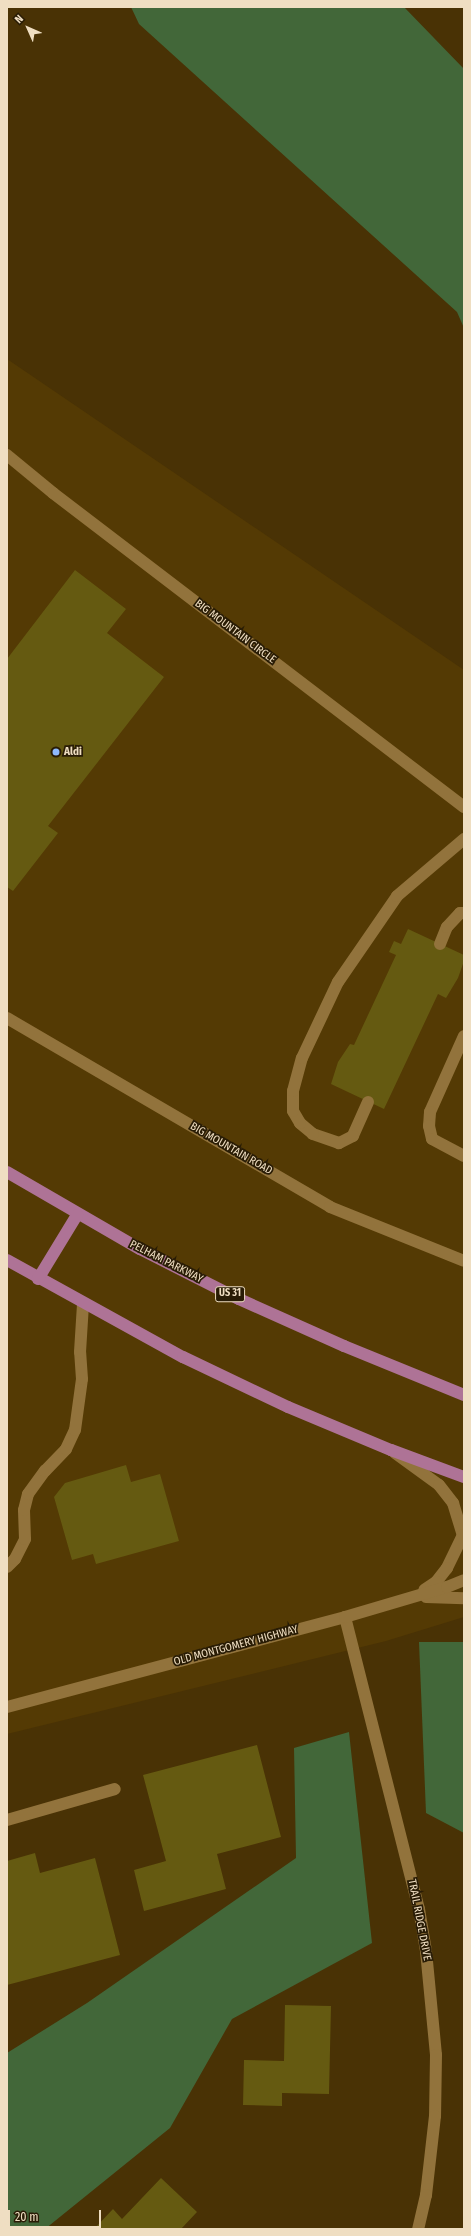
<!DOCTYPE html>
<html>
<head>
<meta charset="utf-8">
<style>
	body { margin:0 }
	#map { position:relative; width:471px; height:2236px; overflow:hidden; background:#493205; font-family:"Fira Sans Condensed",sans-serif }
	div>[style] { position:absolute }
	.built>* { inset:0; background:#543a04 }
	.green>* { inset:0; background:#426739 }
	.building>* { inset:0; background:#655a11 }
	.service>* { height:12px; margin:-6px; padding:0 6px; transform-origin:6px; border-radius:6px; background:#92733c }
	.minor>* { height:12px; margin:-6px; padding:0 6px; transform-origin:6px; border-radius:6px; background:#92733c }
	.tertiary>* { height:12px; margin:-6px; padding:0 6px; transform-origin:6px; border-radius:6px; background:#92733c }
	.primary>* { height:12px; margin:-6px; padding:0 6px; transform-origin:6px; border-radius:6px; background:#ae7396 }
	.dots>* { width:11px; height:11px; translate:-50% -50%; box-sizing:border-box; border:2px solid #291c05; border-radius:50% }
	span { translate:-50% -50%; white-space:nowrap; text-align:center; line-height:1.15; -webkit-text-stroke:3.5px #291c05; paint-order:stroke }
	.shield-label span { padding:1px 3px; background:#291c05; border:1px solid; border-radius:3px; -webkit-text-stroke-width:0 }
	.shield-label { font-size:10px; color:#efdec2; font-weight:700 }
	.street-label { font-size:11px; color:#efdec2 }
	.poi-label { font-size:11px; color:#efdec2; font-weight:700 }
	.left { translate:0 -50%; text-align:left }
	.frame { position:absolute; inset:0; border:8px solid #efdec2; pointer-events:none }
	.north { position:absolute; left:8px; top:8px; width:40px; height:40px; -webkit-text-stroke:3px #291c05; paint-order:stroke; rotate:315deg; font-size:11px; font-weight:700; line-height:16px; text-align:center; color:#efdec2 }
	.north::after { content:''; display:block; margin:auto; width:14px; height:18px; background:#efdec2; clip-path:polygon(50% 0,100% 100%,50% 72%,0 100%) }
	.scale { position:absolute; left:8px; top:2210px; width:93px; height:18px; box-sizing:border-box; border:2px solid #efdec2; border-top:0; padding-left:5px; font-size:12px; line-height:14px; white-space:nowrap; color:#efdec2; -webkit-text-stroke:3px #291c05; paint-order:stroke }
</style>
</head>
<body>
<div id="map">
	<div class="built">
		<i style="clip-path:polygon(7px 359px,464px 670px,464px 1617px,386px 1641px,7px 1734px)"></i>
	</div>
	<div class="green">
		<i style="clip-path:polygon(131px 7px,404px 7px,464px 69px,464px 328px,457px 312px,139px 24px)"></i>
		<i style="clip-path:polygon(419px 1642px,464px 1642px,464px 1833px,426px 1813px)"></i>
		<i style="clip-path:polygon(349px 1732px,372px 1943px,232px 2019px,170px 2128px,45px 2229px,7px 2229px,7px 2053px,87px 2003px,296px 1858px,294px 1748px)"></i>
	</div>
	<div class="building">
		<i style="clip-path:polygon(75px 570px,126px 609px,107px 633px,164px 677px,48px 826px,58px 833px,13px 891px,7px 887px,7px 659px)"></i>
		<i style="clip-path:polygon(408px 929px,464px 955px,464px 961px,458px 978px,446px 998px,438px 994px,384px 1109px,331px 1084px,338px 1062px,350px 1044px,354px 1045px,396px 955px,389px 952px,394px 941px,401px 944px)"></i>
		<i style="clip-path:polygon(126px 1465px,131px 1482px,160px 1474px,179px 1541px,96px 1564px,93px 1554px,72px 1560px,54px 1497px,65px 1483px)"></i>
		<i style="clip-path:polygon(257px 1745px,281px 1837px,217px 1854px,226px 1889px,144px 1911px,134px 1870px,166px 1861px,143px 1775px)"></i>
		<i style="clip-path:polygon(35px 1853px,40px 1873px,95px 1858px,120px 1955px,7px 1985px,7px 1861px)"></i>
		<i style="clip-path:polygon(285px 2005px,331px 2006px,329px 2094px,282px 2093px,282px 2106px,243px 2105px,244px 2060px,284px 2061px)"></i>
		<i style="clip-path:polygon(161px 2178px,197px 2212px,181px 2229px,94px 2229px,113px 2209px,122px 2219px)"></i>
	</div>
	<div class="service">
		<i style="left:7px;top:455px;width:60px;rotate:39.6deg"></i>
		<i style="left:53px;top:493px;width:517px;rotate:37.38deg"></i>
		<i style="left:440px;top:944px;width:18px;rotate:-68deg"></i>
		<i style="left:447px;top:927px;width:19px;rotate:-47deg"></i>
		<i style="left:460px;top:913px;width:4px"></i>
		<i style="left:7px;top:1018px;width:374px;rotate:30.3deg"></i>
		<i style="left:330px;top:1207px;width:144px;rotate:21.9deg"></i>
		<i style="left:464px;top:1036px;width:83px;rotate:114.1deg"></i>
		<i style="left:430px;top:1112px;width:14px;rotate:94deg"></i>
		<i style="left:429px;top:1126px;width:13px;rotate:77deg"></i>
		<i style="left:432px;top:1139px;width:36px;rotate:28deg"></i>
		<i style="left:368px;top:1102px;width:37px;rotate:114deg"></i>
		<i style="left:353px;top:1136px;width:16px;rotate:153deg"></i>
		<i style="left:339px;top:1143px;width:28px;rotate:-161deg"></i>
		<i style="left:313px;top:1134px;width:17px;rotate:-140deg"></i>
		<i style="left:300px;top:1123px;width:14px;rotate:-120deg"></i>
		<i style="left:293px;top:1111px;width:20px;rotate:-90deg"></i>
		<i style="left:293px;top:1091px;width:34px;rotate:-75deg"></i>
		<i style="left:302px;top:1058px;width:84px;rotate:-64.7deg"></i>
		<i style="left:338px;top:982px;width:104px;rotate:-55.5deg"></i>
		<i style="left:397px;top:896px;width:88px;rotate:-40.4deg"></i>
		<i style="left:7px;top:1567px;width:11px;rotate:-45deg"></i>
		<i style="left:15px;top:1559px;width:22px;rotate:-63deg"></i>
		<i style="left:25px;top:1539px;width:29px;rotate:-92deg"></i>
		<i style="left:24px;top:1510px;width:16px;rotate:-76deg"></i>
		<i style="left:28px;top:1494px;width:29px;rotate:-54deg"></i>
		<i style="left:45px;top:1471px;width:30px;rotate:-46deg"></i>
		<i style="left:66px;top:1449px;width:21px;rotate:-65deg"></i>
		<i style="left:75px;top:1430px;width:51px;rotate:-82.2deg"></i>
		<i style="left:82px;top:1379px;width:27px;rotate:-94deg"></i>
		<i style="left:80px;top:1352px;width:48px;rotate:-86.4deg"></i>
		<i style="left:7px;top:1820px;width:112px;rotate:-16deg"></i>
	</div>
	<div class="minor">
		<i style="left:345px;top:1617px;width:301px;rotate:75.8deg"></i>
		<i style="left:419px;top:1909px;width:43px;rotate:80.5deg"></i>
		<i style="left:426px;top:1951px;width:104px;rotate:84.5deg"></i>
		<i style="left:436px;top:2055px;width:61px;rotate:90.9deg"></i>
		<i style="left:435px;top:2116px;width:80px;rotate:96.5deg"></i>
		<i style="left:426px;top:2195px;width:35px;rotate:103deg"></i>
	</div>
	<div class="tertiary">
		<i style="left:395px;top:1453px;width:54px;rotate:36deg"></i>
		<i style="left:439px;top:1485px;width:23px;rotate:52deg"></i>
		<i style="left:453px;top:1503px;width:34px;rotate:73deg"></i>
		<i style="left:463px;top:1535px;width:37px;rotate:116deg"></i>
		<i style="left:447px;top:1568px;width:18px;rotate:128deg"></i>
		<i style="left:436px;top:1582px;width:14px;rotate:146deg"></i>
		<i style="left:426px;top:1597px;width:38px;rotate:2deg"></i>
		<i style="left:7px;top:1707px;width:350px;rotate:-14.9deg"></i>
		<i style="left:345px;top:1617px;width:106px;rotate:-16.4deg"></i>
		<i style="left:447px;top:1587px;width:18px;rotate:-22deg"></i>
	</div>
	<div class="primary">
		<i style="left:7px;top:1172px;width:154px;rotate:30.1deg"></i>
		<i style="left:140px;top:1249px;width:111px;rotate:26.8deg"></i>
		<i style="left:239px;top:1299px;width:115px;rotate:24.1deg"></i>
		<i style="left:344px;top:1346px;width:130px;rotate:22.2deg"></i>
		<i style="left:7px;top:1260px;width:201px;rotate:28.9deg"></i>
		<i style="left:183px;top:1357px;width:116px;rotate:25.5deg"></i>
		<i style="left:288px;top:1407px;width:112px;rotate:22.7deg"></i>
		<i style="left:391px;top:1450px;width:78px;rotate:20.3deg"></i>
		<i style="left:38px;top:1279px;width:75px;rotate:-58.6deg"></i>
	</div>
	<div class="dots">
		<i style="left:56px;top:752px;background:#8eb9fd"></i>
	</div>
	<div class="shield-label">
		<span style="left:230px;top:1294px">US 31</span>
	</div>
	<div class="street-label">
		<span style="left:235px;top:632px;rotate:37deg">BIG MOUNTAIN CIRCLE</span>
		<span style="left:231px;top:1149px;rotate:30deg">BIG MOUNTAIN ROAD</span>
		<span style="left:166px;top:1262px;rotate:27deg">PELHAM PARKWAY</span>
		<span style="left:236px;top:1646px;rotate:-15deg">OLD MONTGOMERY HIGHWAY</span>
		<span style="left:419px;top:1920px;rotate:79deg">TRAIL RIDGE DRIVE</span>
	</div>
	<div class="poi-label">
		<span class="left" style="left:64px;top:752px">Aldi</span>
	</div>
	<div class="frame"></div>
	<div class="north">N</div>
	<div class="scale">20 m</div>
</div>
</body>
</html>
